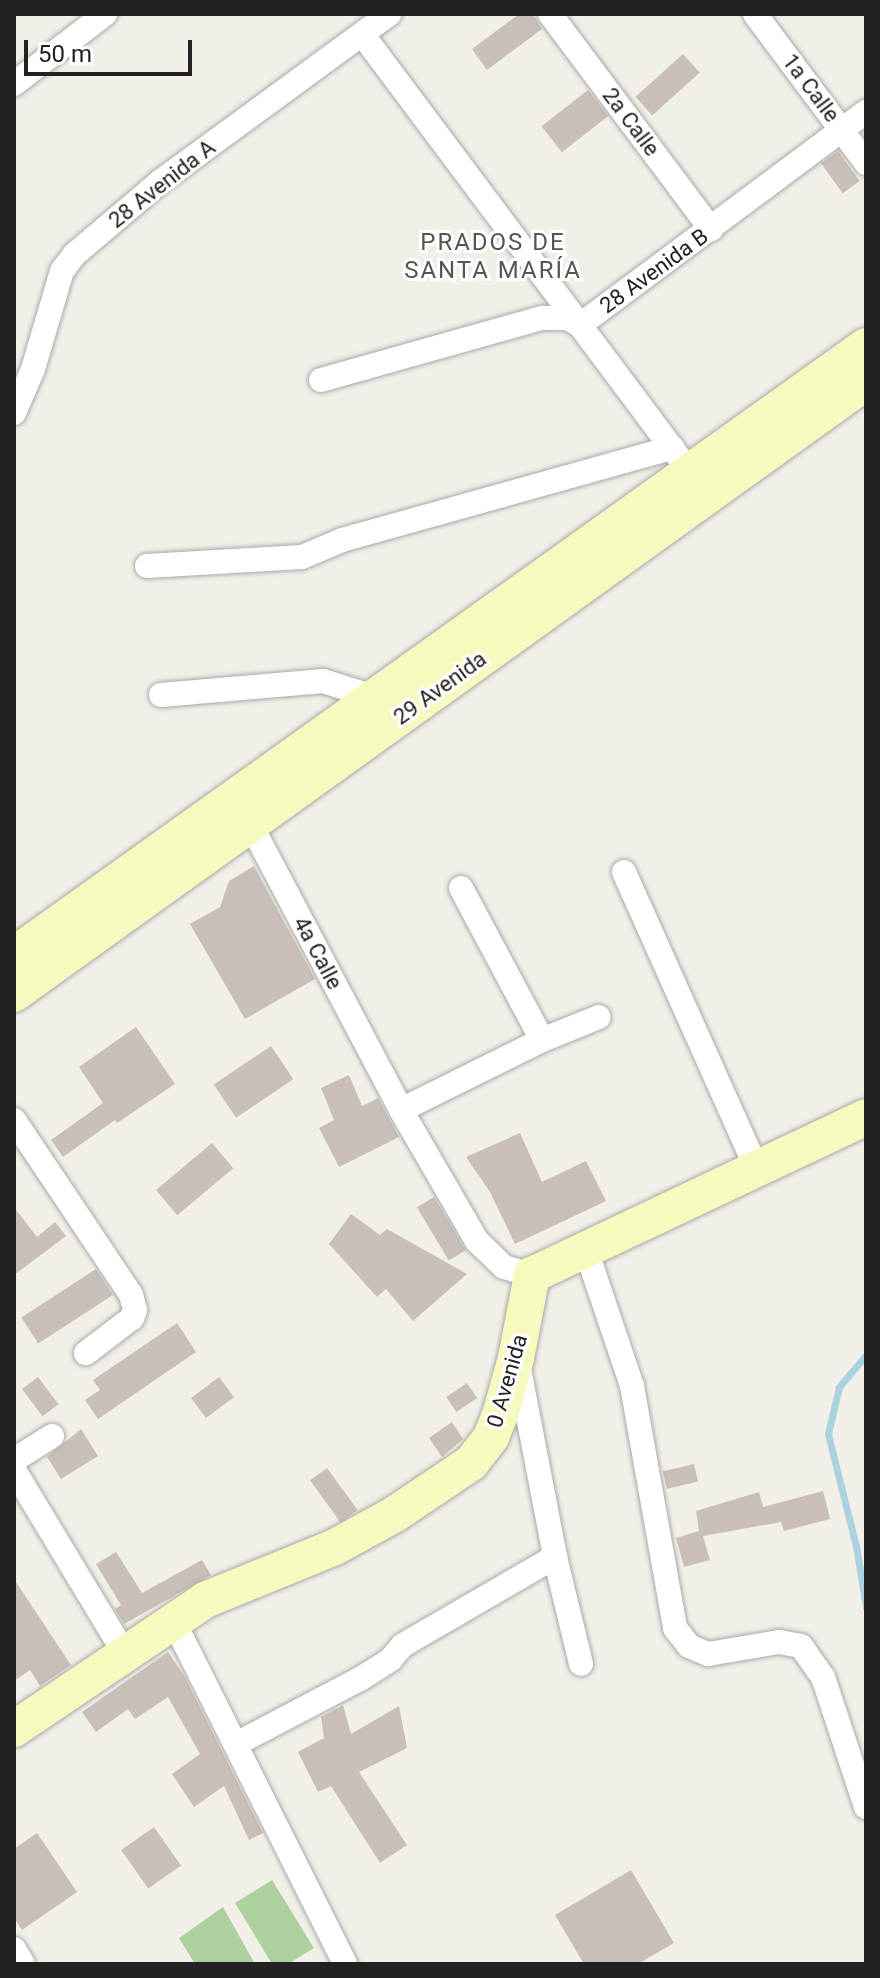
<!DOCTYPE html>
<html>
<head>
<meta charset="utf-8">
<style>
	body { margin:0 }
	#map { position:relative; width:880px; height:1978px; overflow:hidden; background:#f2efe9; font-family:Roboto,sans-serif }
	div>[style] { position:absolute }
	.forest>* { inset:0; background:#add19e }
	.stream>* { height:7px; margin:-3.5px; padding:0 3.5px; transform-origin:3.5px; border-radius:3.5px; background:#aad3df }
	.building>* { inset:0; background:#c7bfb8; transform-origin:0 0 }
	.roads { filter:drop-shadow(0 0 2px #a9a9a9) drop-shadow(0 0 2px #a9a9a9) }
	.street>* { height:24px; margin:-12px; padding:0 12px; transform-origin:12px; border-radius:12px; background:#fff }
	.secondary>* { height:36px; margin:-18px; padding:0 18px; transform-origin:18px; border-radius:18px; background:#f7fabf }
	span { translate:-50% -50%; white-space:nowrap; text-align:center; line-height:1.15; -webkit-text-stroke:6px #fff; paint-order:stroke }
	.street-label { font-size:22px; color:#222 }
	.neighbourhood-label { font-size:24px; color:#555; letter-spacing:2px }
	.frame { position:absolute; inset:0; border:16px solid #222; pointer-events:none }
	.scale { position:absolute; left:24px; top:40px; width:168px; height:36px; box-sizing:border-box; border:4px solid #222; border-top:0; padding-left:10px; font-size:24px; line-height:28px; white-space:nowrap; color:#222; -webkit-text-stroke:6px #fff; paint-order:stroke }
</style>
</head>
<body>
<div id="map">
	<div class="forest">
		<i style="clip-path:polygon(272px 1880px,314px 1948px,288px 1964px,272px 1964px,235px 1903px)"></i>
		<i style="clip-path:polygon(223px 1907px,255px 1964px,195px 1964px,179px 1938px)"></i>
	</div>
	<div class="stream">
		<i style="left:866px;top:1355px;width:42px;rotate:130.2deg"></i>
		<i style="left:839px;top:1387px;width:48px;rotate:103.2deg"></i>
		<i style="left:828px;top:1434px;width:115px;rotate:76deg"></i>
		<i style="left:856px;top:1546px;width:62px;rotate:80.7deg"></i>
	</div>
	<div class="building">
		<i style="clip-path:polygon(519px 14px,533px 14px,542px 29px,487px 70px,472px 49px)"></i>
		<i style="left:683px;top:54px;width:25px;height:64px;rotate:48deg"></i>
		<i style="left:588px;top:90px;width:33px;height:59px;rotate:52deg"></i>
		<i style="left:838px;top:151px;width:37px;height:21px;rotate:54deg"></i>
		<i style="clip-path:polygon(254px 866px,315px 979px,245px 1019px,190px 924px,220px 907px,229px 881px)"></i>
		<i style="clip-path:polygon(136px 1027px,175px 1084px,117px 1123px,115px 1120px,63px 1157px,51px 1140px,103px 1103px,79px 1067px)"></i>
		<i style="left:271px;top:1046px;width:40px;height:69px;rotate:56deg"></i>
		<i style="clip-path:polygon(349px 1075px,362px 1106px,378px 1098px,399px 1137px,339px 1167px,319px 1128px,334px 1120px,321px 1088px)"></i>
		<i style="clip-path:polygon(520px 1133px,542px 1182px,586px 1161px,606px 1201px,515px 1244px,490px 1192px,466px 1157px)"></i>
		<i style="left:212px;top:1143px;width:33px;height:73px;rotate:50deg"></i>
		<i style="left:434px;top:1197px;width:62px;height:20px;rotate:59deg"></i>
		<i style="clip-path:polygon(14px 1207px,37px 1237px,55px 1222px,66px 1236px,14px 1275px)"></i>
		<i style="clip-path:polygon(351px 1214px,380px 1235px,387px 1229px,467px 1274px,413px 1321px,386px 1289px,377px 1297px,329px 1244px)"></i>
		<i style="left:96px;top:1269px;width:31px;height:89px;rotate:57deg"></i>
		<i style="clip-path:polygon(177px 1323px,196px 1352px,98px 1419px,85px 1400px,100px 1390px,93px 1380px)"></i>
		<i style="left:38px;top:1377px;width:34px;height:20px;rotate:53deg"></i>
		<i style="left:219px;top:1377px;width:25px;height:35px;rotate:53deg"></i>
		<i style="left:467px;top:1383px;width:18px;height:25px;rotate:56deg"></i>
		<i style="clip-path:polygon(452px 1422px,463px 1439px,442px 1457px,429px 1438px)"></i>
		<i style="clip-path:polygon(81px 1429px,98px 1456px,61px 1479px,47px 1457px)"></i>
		<i style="left:694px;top:1464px;width:18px;height:32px;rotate:77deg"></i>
		<i style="left:327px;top:1468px;width:52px;height:21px;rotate:54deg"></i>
		<i style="clip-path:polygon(823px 1491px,830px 1519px,784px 1531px,781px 1522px,703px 1536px,710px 1560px,684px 1567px,676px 1538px,699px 1531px,696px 1511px,759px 1492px,763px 1507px)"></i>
		<i style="clip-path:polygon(116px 1552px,142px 1593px,202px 1560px,211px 1575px,124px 1624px,115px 1609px,121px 1605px,96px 1564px)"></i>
		<i style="clip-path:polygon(14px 1579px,71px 1665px,40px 1686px,30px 1670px,14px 1681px)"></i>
		<i style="clip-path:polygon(168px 1652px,185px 1677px,263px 1833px,249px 1840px,224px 1786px,194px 1807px,172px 1774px,200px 1754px,168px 1697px,135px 1719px,128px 1709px,96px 1732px,82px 1712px)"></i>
		<i style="clip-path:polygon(343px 1705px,351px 1734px,399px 1706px,407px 1748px,359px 1772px,407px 1845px,380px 1863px,331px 1786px,318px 1792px,298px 1752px,324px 1738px,321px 1717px)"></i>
		<i style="left:154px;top:1827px;width:47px;height:40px;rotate:55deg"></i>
		<i style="clip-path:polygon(37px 1833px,77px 1892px,22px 1930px,14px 1918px,14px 1849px)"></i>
		<i style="clip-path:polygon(631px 1870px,674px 1943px,638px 1964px,584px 1964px,555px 1915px)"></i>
	</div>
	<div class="roads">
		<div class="street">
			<i style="left:550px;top:14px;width:269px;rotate:53.2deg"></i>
			<i style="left:755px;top:14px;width:186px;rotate:53.3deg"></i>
			<i style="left:362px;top:34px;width:546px;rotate:53.19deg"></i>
			<i style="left:14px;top:84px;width:115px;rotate:-37.6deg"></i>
			<i style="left:321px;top:380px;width:230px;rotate:-15.7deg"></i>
			<i style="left:542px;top:318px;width:25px"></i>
			<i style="left:567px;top:318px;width:15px;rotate:28deg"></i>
			<i style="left:580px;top:325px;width:357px;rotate:-36.7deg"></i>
			<i style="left:14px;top:413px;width:48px;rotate:-66.6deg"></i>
			<i style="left:33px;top:369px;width:102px;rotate:-73.5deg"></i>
			<i style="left:62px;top:271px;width:21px;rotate:-53deg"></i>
			<i style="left:75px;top:254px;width:113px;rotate:-40.3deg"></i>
			<i style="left:161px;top:181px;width:283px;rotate:-36.2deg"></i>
			<i style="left:147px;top:566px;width:155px;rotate:-3.3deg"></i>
			<i style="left:302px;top:557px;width:43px;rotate:-23deg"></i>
			<i style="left:342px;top:540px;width:343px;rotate:-15.6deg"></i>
			<i style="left:161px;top:695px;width:163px;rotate:-4.9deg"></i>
			<i style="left:323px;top:681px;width:53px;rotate:17.4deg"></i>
			<i style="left:244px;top:812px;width:337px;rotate:62.2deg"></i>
			<i style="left:401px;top:1110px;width:151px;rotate:59.9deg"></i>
			<i style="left:477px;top:1241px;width:37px;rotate:44deg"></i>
			<i style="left:504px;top:1267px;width:29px;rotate:16deg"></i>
			<i style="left:624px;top:872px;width:325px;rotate:65.9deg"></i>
			<i style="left:461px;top:888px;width:172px;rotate:61.9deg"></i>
			<i style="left:401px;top:1110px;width:157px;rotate:-26.4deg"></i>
			<i style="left:542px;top:1040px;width:61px;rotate:-22deg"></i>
			<i style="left:14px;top:1120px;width:211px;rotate:56.2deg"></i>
			<i style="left:131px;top:1295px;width:16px;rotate:75deg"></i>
			<i style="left:135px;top:1310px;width:9px;rotate:111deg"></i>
			<i style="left:132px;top:1318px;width:58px;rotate:142.7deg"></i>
			<i style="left:586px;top:1250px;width:144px;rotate:71.3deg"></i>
			<i style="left:632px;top:1386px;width:246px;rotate:79.9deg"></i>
			<i style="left:675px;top:1628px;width:23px;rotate:52deg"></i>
			<i style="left:689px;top:1646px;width:21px;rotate:23deg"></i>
			<i style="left:708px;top:1654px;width:72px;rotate:-9.6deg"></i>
			<i style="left:779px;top:1642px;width:22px;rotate:10deg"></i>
			<i style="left:801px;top:1646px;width:38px;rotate:55deg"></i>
			<i style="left:823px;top:1677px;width:137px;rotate:71.7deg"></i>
			<i style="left:518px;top:1364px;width:197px;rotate:79.1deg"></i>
			<i style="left:555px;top:1557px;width:110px;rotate:76.3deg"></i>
			<i style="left:14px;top:1460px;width:45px;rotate:-32.3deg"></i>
			<i style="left:14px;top:1470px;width:215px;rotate:58.9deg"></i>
			<i style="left:173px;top:1620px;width:385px;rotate:63.4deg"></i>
			<i style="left:236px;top:1744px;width:140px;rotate:-27.7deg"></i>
			<i style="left:360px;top:1679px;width:36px;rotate:-32deg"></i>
			<i style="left:390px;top:1660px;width:20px;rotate:-49deg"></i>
			<i style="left:403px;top:1645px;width:176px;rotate:-30.1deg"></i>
			<i style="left:14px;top:1949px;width:17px;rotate:59deg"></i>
		</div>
		<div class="secondary">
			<i style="left:14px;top:955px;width:1047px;rotate:-35.56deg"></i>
			<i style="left:14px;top:994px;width:1049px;rotate:-35.69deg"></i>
			<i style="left:14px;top:1729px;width:230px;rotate:-34deg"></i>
			<i style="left:205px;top:1600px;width:140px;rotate:-22.2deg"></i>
			<i style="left:335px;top:1547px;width:68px;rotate:-28.8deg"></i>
			<i style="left:395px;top:1514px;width:92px;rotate:-33.9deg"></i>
			<i style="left:471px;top:1463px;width:33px;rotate:-52deg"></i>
			<i style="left:491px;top:1437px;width:24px;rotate:-68deg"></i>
			<i style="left:500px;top:1415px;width:59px;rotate:-74.3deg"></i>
			<i style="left:516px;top:1358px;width:85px;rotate:-79.1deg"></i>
			<i style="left:532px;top:1275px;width:369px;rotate:-25.3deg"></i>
		</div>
	</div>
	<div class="street-label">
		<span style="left:811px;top:88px;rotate:53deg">1a Calle</span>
		<span style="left:631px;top:122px;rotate:53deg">2a Calle</span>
		<span style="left:162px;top:184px;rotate:-38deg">28 Avenida A</span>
		<span style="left:654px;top:271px;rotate:-36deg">28 Avenida B</span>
		<span style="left:440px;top:688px;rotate:-36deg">29 Avenida</span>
		<span style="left:318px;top:953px;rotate:62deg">4a Calle</span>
		<span style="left:507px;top:1381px;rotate:-74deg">0 Avenida</span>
	</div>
	<div class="neighbourhood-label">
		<span style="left:493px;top:257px">PRADOS DE<br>SANTA MARÍA</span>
	</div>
	<div class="frame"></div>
	<div class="scale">50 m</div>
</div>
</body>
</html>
